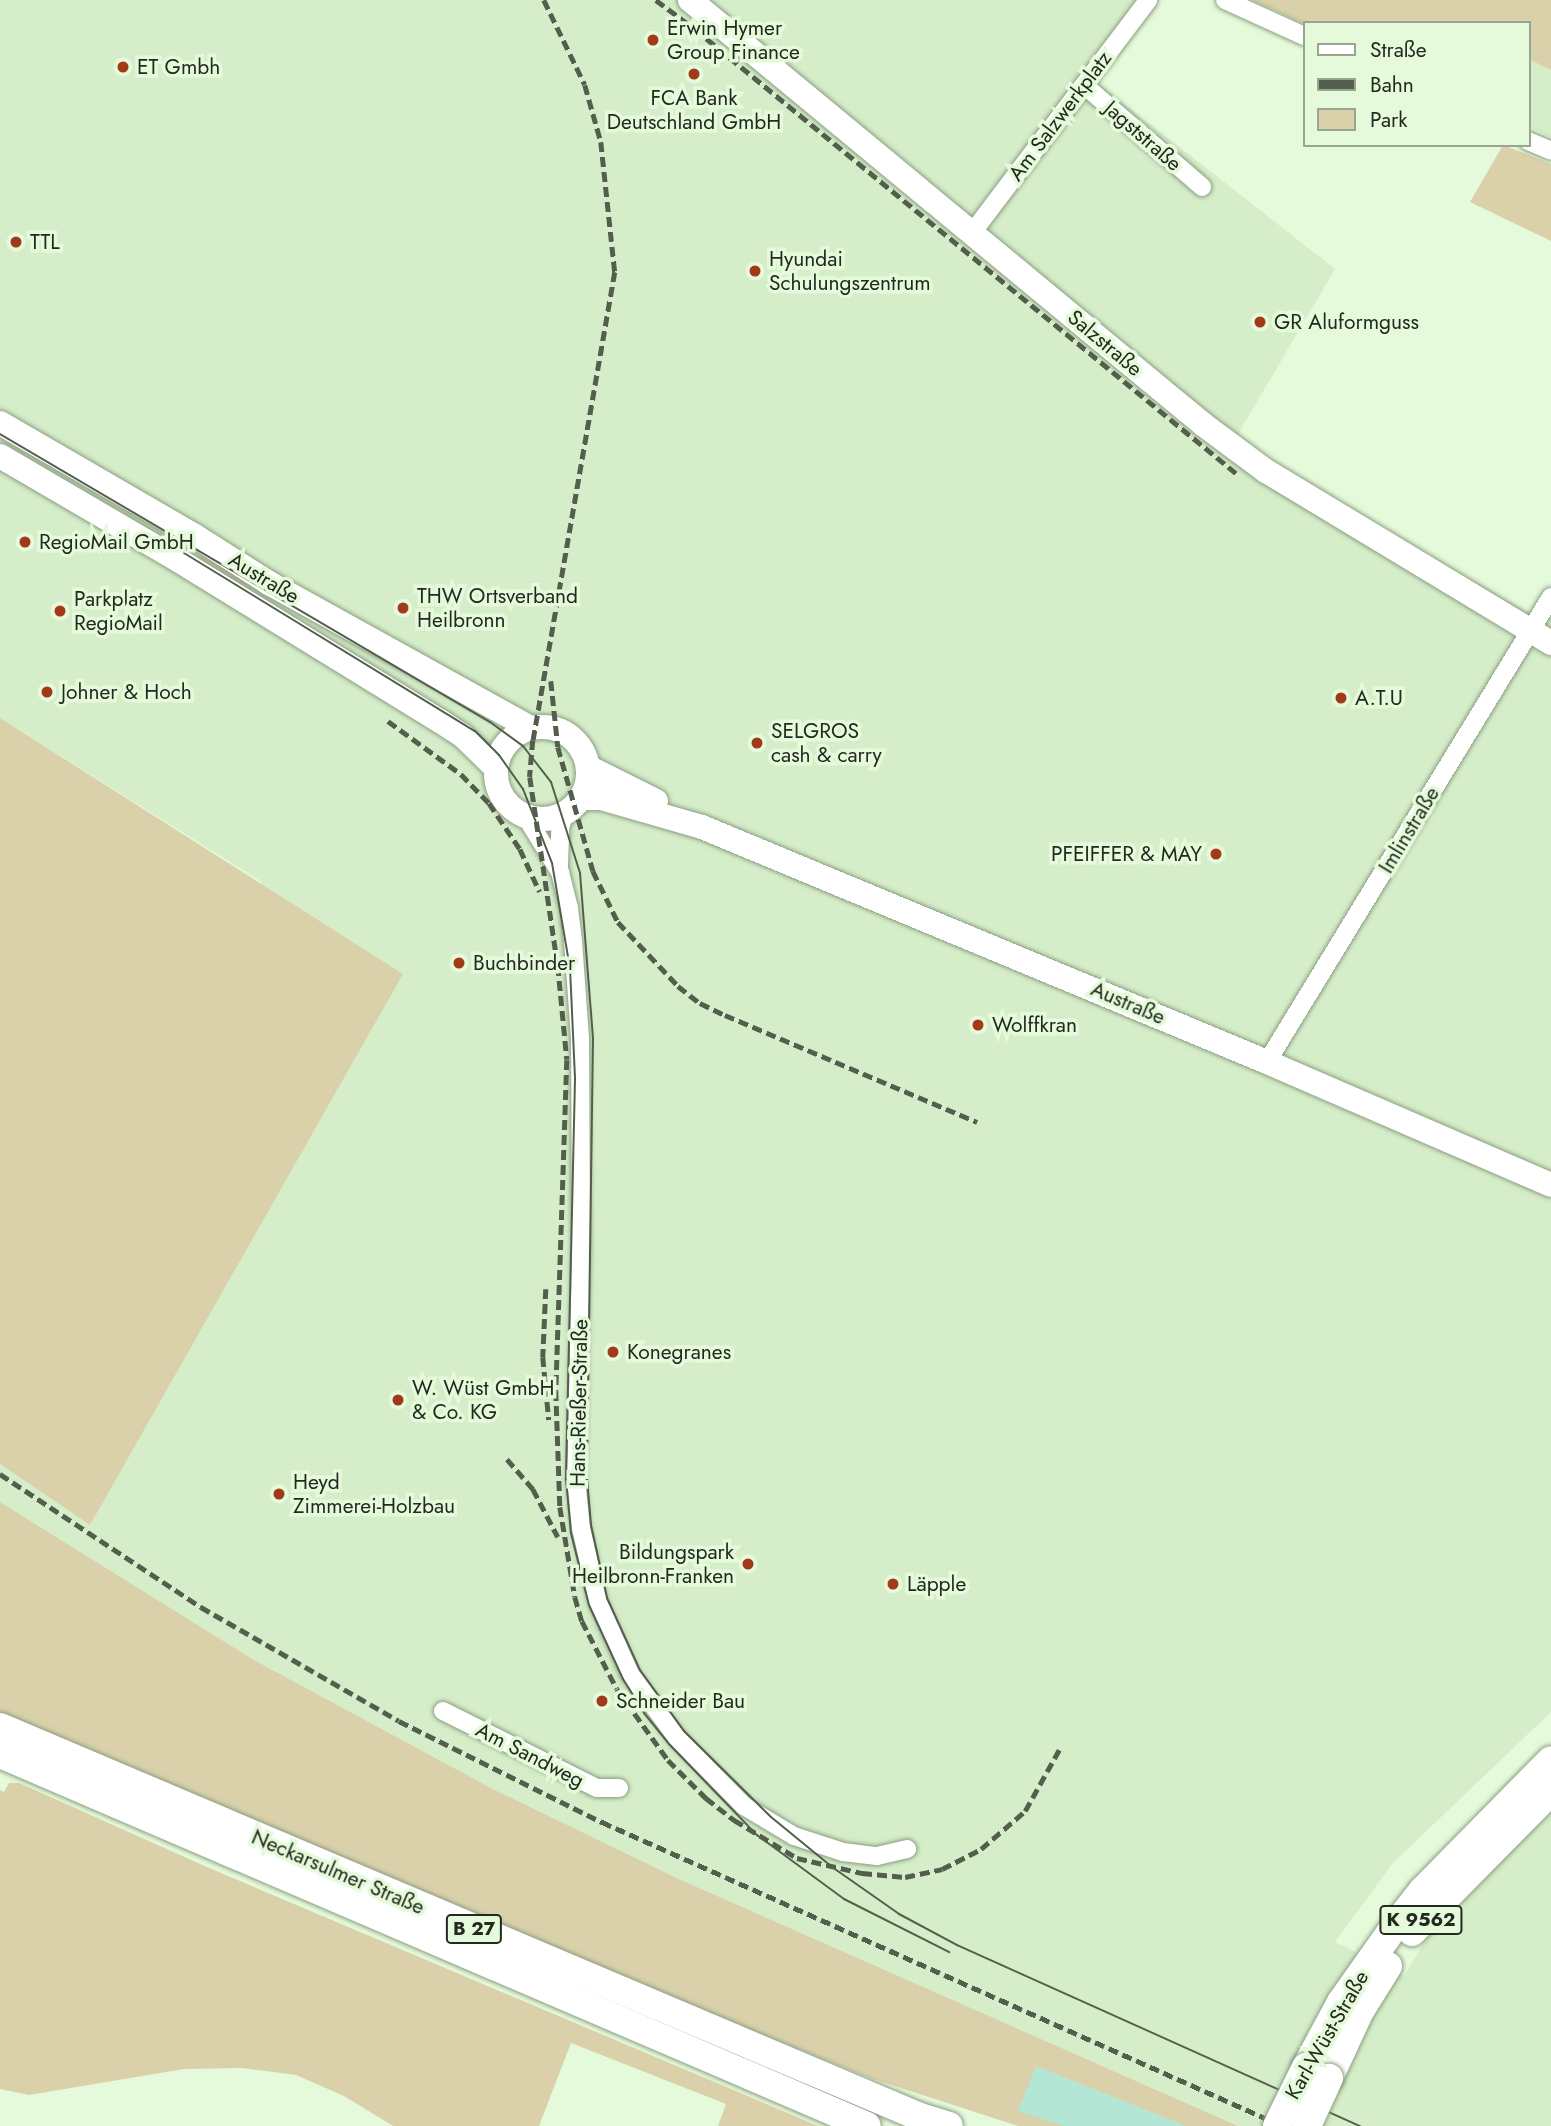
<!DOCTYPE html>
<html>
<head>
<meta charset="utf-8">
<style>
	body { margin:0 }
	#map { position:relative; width:1551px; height:2126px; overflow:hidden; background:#e5fada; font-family:Jost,sans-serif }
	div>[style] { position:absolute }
	.built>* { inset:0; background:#d5eec9 }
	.green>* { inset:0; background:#dad1ab }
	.water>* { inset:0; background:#b4e6d6 }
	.roads { filter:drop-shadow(0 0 2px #8b9e81) drop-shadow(0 0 2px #8b9e81) }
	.street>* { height:18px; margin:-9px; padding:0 9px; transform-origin:9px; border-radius:9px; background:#fff }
	.secondary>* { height:24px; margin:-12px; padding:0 12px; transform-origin:12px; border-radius:12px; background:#fff }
	.secondary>.ring { margin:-12px; padding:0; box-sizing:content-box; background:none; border:24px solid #fff; border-radius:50% }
	.primary>* { height:28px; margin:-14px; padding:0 14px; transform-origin:14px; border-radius:14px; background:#fff }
	.tram>* { height:2px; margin:-1px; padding:0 1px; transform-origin:1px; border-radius:1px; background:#535e4d }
	.rail>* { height:4.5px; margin-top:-2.25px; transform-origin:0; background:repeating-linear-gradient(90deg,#535e4d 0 10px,transparent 0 15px) }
	.bridges { filter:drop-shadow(0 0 2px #8b9e81) drop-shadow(0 0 2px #8b9e81) }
	.primary-bridge>* { height:28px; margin:-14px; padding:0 14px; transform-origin:14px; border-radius:14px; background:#fff }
	.dots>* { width:19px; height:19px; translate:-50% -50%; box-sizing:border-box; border:4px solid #e5fada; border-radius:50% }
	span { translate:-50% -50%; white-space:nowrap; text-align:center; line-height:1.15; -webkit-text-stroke:7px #e5fada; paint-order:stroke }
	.shield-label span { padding:2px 5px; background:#e5fada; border:2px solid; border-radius:5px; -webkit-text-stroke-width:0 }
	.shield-label { font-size:19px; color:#22291e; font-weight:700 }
	.poi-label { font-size:21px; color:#22291e }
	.left { translate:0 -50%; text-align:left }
	.right { translate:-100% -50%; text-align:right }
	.street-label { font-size:21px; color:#22291e }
	.legend { position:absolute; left:1303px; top:21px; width:228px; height:126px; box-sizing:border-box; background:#e5fada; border:2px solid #97a68f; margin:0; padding:9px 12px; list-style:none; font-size:21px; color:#22291e }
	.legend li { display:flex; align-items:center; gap:14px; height:35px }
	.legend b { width:35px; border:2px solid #97a68f }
</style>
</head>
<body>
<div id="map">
	<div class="built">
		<i style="clip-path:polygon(0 0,1136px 0,1085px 73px,1335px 269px,1237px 436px,1293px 476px,1543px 621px,1551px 609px,1551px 1712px,1392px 1864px,1335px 1942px,1404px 1976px,1424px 1943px,1477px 1884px,1551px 1813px,1551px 2126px,1238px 2126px,679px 1879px,493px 1789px,254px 1660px,0 1502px,0 1464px,91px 1525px,262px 882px,0 718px)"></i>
		<i style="clip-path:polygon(1528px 59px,1551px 70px,1551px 137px,1528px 126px)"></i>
	</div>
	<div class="green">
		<i style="clip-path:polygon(1252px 0,1551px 0,1551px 70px,1528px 59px,1528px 23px,1304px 24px)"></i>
		<i style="clip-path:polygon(1503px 145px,1551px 164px,1551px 241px,1470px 202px)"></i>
		<i style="clip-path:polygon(205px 556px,253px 585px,246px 596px,192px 558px)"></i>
		<i style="clip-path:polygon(0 718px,403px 974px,90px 1525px,0 1464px)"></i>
		<i style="clip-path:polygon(0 1502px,254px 1660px,493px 1789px,679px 1879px,1238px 2126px,1018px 2126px,870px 2078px,500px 1928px,0 1712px)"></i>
		<i style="clip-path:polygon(9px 1783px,19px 1783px,207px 1867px,818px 2126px,718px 2126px,726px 2104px,571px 2043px,539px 2126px,393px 2126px,344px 2096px,296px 2075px,242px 2068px,184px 2069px,29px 2095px,0 2089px,0 1790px,4px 1792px)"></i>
	</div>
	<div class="water">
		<i style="clip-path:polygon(1036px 2066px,1186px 2126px,1064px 2126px,1018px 2111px)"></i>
	</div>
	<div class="roads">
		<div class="street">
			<i style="left:1225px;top:0;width:87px;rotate:24.5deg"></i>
			<i style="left:1084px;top:85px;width:156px;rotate:40.8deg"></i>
			<i style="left:1528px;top:141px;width:25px;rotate:23deg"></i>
			<i style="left:972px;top:233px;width:292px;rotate:-52.9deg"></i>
			<i style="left:526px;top:817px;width:65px;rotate:58.3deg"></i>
			<i style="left:560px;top:872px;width:37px;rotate:76deg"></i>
			<i style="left:569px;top:908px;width:33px;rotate:83deg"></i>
			<i style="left:573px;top:941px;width:97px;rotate:85.9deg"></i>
			<i style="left:580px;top:1038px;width:210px;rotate:89.7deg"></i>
			<i style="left:581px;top:1248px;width:231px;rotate:91.2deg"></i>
			<i style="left:576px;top:1479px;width:49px;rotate:84.2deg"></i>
			<i style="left:581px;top:1528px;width:76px;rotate:77.1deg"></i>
			<i style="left:598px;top:1602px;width:79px;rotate:66deg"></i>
			<i style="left:630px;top:1674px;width:79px;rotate:53.7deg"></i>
			<i style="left:677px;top:1738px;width:95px;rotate:45.4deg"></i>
			<i style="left:744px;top:1806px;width:58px;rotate:31deg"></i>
			<i style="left:794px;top:1836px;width:52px;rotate:18.1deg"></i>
			<i style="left:843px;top:1852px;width:34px;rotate:7deg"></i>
			<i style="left:877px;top:1856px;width:31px;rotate:-13deg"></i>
			<i style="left:559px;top:865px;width:38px;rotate:-88deg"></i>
			<i style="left:560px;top:827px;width:15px;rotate:-70deg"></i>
			<i style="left:1267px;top:1062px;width:545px;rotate:-58.59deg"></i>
			<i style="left:443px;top:1711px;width:172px;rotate:26.6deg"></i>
			<i style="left:597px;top:1788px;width:22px"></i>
		</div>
		<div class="secondary">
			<i style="left:690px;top:0;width:667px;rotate:39.59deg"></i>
			<i style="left:1204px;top:425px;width:77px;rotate:36.6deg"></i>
			<i style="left:1266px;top:471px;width:333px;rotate:31.1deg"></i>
			<i style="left:0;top:423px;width:225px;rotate:30.1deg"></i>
			<i style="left:195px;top:536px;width:88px;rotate:32.4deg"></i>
			<i style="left:269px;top:583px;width:299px;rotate:29deg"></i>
			<i style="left:0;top:456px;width:206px;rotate:30.3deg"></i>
			<i style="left:178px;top:560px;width:308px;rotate:31.6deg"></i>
			<i style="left:440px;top:721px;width:27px;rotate:33deg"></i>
			<i style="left:463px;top:736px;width:46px;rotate:44.1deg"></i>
			<i class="ring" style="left:496px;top:727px;width:68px;height:68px"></i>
			<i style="left:588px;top:767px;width:76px;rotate:26.6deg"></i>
			<i style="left:580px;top:798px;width:21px"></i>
			<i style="left:601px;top:798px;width:105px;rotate:16deg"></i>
			<i style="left:702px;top:827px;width:612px;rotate:22.58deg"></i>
			<i style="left:1267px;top:1062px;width:309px;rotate:23.4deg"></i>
		</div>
		<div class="primary">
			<i style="left:0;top:1727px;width:999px;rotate:22.97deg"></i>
			<i style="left:920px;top:2117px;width:30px;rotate:17deg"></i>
			<i style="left:0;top:1754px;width:943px;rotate:23.22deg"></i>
			<i style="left:1412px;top:1932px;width:198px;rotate:-45.4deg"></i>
			<i style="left:1306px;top:2067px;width:74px;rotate:-61.7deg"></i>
			<i style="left:1341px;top:2002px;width:97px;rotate:-54.7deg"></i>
			<i style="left:1397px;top:1923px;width:42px;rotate:-51.8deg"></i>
			<i style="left:1423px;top:1890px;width:182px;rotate:-45.4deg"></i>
			<i style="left:1329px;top:2078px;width:74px;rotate:-65.2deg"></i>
			<i style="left:1360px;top:2011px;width:53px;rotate:-58.1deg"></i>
		</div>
	</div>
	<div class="tram">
		<i style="left:0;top:434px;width:568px;rotate:30.45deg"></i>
		<i style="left:490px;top:722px;width:41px;rotate:36deg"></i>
		<i style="left:523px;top:746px;width:46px;rotate:52.1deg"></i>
		<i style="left:551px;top:782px;width:96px;rotate:72.3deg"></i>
		<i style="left:580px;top:873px;width:166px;rotate:85.5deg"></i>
		<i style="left:593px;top:1038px;width:441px;rotate:90.8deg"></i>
		<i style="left:587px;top:1479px;width:46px;rotate:85deg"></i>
		<i style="left:591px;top:1525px;width:75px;rotate:77.6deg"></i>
		<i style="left:607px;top:1598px;width:79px;rotate:65.4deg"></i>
		<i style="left:640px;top:1670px;width:75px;rotate:54.2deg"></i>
		<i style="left:684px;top:1731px;width:122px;rotate:44.7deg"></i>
		<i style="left:771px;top:1817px;width:79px;rotate:39.3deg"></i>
		<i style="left:832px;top:1867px;width:82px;rotate:35deg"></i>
		<i style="left:899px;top:1914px;width:66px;rotate:28.1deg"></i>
		<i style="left:957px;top:1945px;width:442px;rotate:24.2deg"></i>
		<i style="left:184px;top:553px;width:341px;rotate:31.5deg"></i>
		<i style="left:475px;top:731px;width:34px;rotate:45deg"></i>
		<i style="left:499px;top:755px;width:42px;rotate:54.8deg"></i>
		<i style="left:523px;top:789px;width:79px;rotate:68.6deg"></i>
		<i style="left:552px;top:863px;width:107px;rotate:80.3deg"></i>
		<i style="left:570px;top:968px;width:111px;rotate:87.4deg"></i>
		<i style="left:575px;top:1079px;width:400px;rotate:91.3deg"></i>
		<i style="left:566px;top:1479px;width:54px;rotate:84.7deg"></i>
		<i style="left:571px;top:1533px;width:74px;rotate:76deg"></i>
		<i style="left:589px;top:1605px;width:81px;rotate:65.3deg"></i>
		<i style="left:623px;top:1679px;width:40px;rotate:58deg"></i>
		<i style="left:644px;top:1713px;width:40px;rotate:51deg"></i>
		<i style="left:669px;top:1744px;width:127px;rotate:46deg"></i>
		<i style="left:757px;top:1835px;width:108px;rotate:36.3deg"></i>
		<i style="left:844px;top:1899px;width:118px;rotate:26.8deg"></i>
	</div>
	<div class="rail">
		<i style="left:544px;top:0;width:94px;rotate:64.2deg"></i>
		<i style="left:585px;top:85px;width:59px;rotate:74.3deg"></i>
		<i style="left:601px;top:142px;width:131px;rotate:83.9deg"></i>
		<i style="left:615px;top:272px;width:475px;rotate:99.9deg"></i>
		<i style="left:533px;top:740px;width:37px;rotate:95deg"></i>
		<i style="left:530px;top:777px;width:191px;rotate:81.6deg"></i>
		<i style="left:558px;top:966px;width:94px;rotate:84.5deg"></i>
		<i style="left:567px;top:1060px;width:331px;rotate:91.9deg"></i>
		<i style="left:556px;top:1391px;width:116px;rotate:88deg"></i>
		<i style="left:560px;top:1507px;width:91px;rotate:80.5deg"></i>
		<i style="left:575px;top:1597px;width:25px;rotate:74deg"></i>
		<i style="left:582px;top:1621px;width:76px;rotate:62.8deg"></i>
		<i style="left:617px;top:1689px;width:87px;rotate:54.3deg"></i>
		<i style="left:668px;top:1760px;width:54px;rotate:45deg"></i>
		<i style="left:706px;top:1798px;width:36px;rotate:38deg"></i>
		<i style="left:734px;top:1820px;width:74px;rotate:31.1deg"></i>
		<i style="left:797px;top:1858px;width:67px;rotate:13deg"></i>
		<i style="left:862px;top:1873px;width:43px;rotate:5.3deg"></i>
		<i style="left:905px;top:1877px;width:38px;rotate:-12deg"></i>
		<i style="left:942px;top:1869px;width:44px;rotate:-27.1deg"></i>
		<i style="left:981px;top:1849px;width:58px;rotate:-40.8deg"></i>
		<i style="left:1025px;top:1811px;width:70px;rotate:-60.9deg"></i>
		<i style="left:656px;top:0;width:49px;rotate:36.6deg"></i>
		<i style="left:695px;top:29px;width:700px;rotate:39.38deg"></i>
		<i style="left:551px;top:681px;width:66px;rotate:83.9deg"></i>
		<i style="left:558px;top:747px;width:129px;rotate:74.2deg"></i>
		<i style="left:593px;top:871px;width:57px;rotate:63.9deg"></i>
		<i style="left:618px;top:922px;width:88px;rotate:46.8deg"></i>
		<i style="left:678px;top:986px;width:28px;rotate:38deg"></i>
		<i style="left:700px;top:1003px;width:28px;rotate:26deg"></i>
		<i style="left:725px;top:1015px;width:274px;rotate:23deg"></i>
		<i style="left:388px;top:721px;width:90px;rotate:36deg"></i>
		<i style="left:461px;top:774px;width:40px;rotate:46deg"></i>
		<i style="left:489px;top:803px;width:55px;rotate:56deg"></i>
		<i style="left:520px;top:849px;width:47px;rotate:65.1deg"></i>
		<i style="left:546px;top:1289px;width:68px;rotate:92.5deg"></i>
		<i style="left:543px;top:1357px;width:63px;rotate:84.6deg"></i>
		<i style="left:507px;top:1459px;width:40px;rotate:49deg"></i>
		<i style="left:533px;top:1489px;width:54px;rotate:62.5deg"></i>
		<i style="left:0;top:1474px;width:241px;rotate:33.5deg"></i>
		<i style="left:201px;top:1607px;width:228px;rotate:29.9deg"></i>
		<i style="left:399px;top:1721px;width:227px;rotate:26.5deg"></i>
		<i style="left:602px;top:1822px;width:746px;rotate:24.06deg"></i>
	</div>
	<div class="bridges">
		<div class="primary-bridge">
			<i style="left:1277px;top:2126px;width:66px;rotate:-63.8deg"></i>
			<i style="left:1307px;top:2126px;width:53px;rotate:-65.4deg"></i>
		</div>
	</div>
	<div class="dots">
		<i style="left:653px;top:40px;background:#a23a1a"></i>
		<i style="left:123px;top:67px;background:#a23a1a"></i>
		<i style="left:694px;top:74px;background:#a23a1a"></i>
		<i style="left:16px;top:242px;background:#a23a1a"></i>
		<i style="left:755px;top:271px;background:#a23a1a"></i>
		<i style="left:1260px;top:322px;background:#a23a1a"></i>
		<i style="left:25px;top:542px;background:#a23a1a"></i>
		<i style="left:403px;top:608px;background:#a23a1a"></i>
		<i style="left:60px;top:611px;background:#a23a1a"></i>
		<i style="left:47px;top:692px;background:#a23a1a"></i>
		<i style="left:1341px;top:698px;background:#a23a1a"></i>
		<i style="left:757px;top:743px;background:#a23a1a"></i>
		<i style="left:1216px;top:854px;background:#a23a1a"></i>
		<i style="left:459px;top:963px;background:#a23a1a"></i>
		<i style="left:978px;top:1025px;background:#a23a1a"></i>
		<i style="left:613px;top:1352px;background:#a23a1a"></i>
		<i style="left:398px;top:1400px;background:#a23a1a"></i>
		<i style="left:279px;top:1494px;background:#a23a1a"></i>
		<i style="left:748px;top:1564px;background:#a23a1a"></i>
		<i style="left:893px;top:1584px;background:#a23a1a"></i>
		<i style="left:602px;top:1701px;background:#a23a1a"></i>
	</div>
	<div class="shield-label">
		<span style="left:1421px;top:1920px">K 9562</span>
		<span style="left:474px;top:1929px">B 27</span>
	</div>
	<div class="poi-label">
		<span class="left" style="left:667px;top:40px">Erwin Hymer<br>Group Finance</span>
		<span class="left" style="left:137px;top:67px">ET Gmbh</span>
		<span style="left:694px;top:110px">FCA Bank<br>Deutschland GmbH</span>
		<span class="left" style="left:30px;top:242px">TTL</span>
		<span class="left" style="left:769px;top:271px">Hyundai<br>Schulungszentrum</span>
		<span class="left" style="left:1274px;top:322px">GR Aluformguss</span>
		<span class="left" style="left:39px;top:542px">RegioMail GmbH</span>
		<span class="left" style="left:417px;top:608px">THW Ortsverband<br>Heilbronn</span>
		<span class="left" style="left:74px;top:611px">Parkplatz<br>RegioMail</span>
		<span class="left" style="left:61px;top:692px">Johner &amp; Hoch</span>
		<span class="left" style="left:1355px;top:698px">A.T.U</span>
		<span class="left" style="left:771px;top:743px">SELGROS<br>cash &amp; carry</span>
		<span class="right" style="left:1202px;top:854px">PFEIFFER &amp; MAY</span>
		<span class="left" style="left:473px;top:963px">Buchbinder</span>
		<span class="left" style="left:992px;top:1025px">Wolffkran</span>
		<span class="left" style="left:627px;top:1352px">Konegranes</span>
		<span class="left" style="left:412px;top:1400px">W. Wüst GmbH<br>&amp; Co. KG</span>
		<span class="left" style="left:293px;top:1494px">Heyd<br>Zimmerei-Holzbau</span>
		<span class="right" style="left:734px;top:1564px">Bildungspark<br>Heilbronn-Franken</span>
		<span class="left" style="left:907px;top:1584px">Läpple</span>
		<span class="left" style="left:616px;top:1701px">Schneider Bau</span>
	</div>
	<div class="street-label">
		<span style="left:1060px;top:116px;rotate:-53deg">Am Salzwerkplatz</span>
		<span style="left:1143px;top:136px;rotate:41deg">Jagststraße</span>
		<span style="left:1105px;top:343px;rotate:40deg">Salzstraße</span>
		<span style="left:264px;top:578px;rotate:31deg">Austraße</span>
		<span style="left:1409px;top:830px;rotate:-59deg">Imlinstraße</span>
		<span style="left:1128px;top:1003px;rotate:23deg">Austraße</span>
		<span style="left:579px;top:1403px;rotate:-89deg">Hans-Rießer-Straße</span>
		<span style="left:530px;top:1755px;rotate:27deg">Am Sandweg</span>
		<span style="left:338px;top:1872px;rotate:23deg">Neckarsulmer Straße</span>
		<span style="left:1327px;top:2035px;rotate:-60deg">Karl-Wüst-Straße</span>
	</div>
	<ul class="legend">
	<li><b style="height:9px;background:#fff"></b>Straße</li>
	<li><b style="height:9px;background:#535e4d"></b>Bahn</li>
	<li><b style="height:19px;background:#dad1ab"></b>Park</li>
	</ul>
</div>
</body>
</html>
